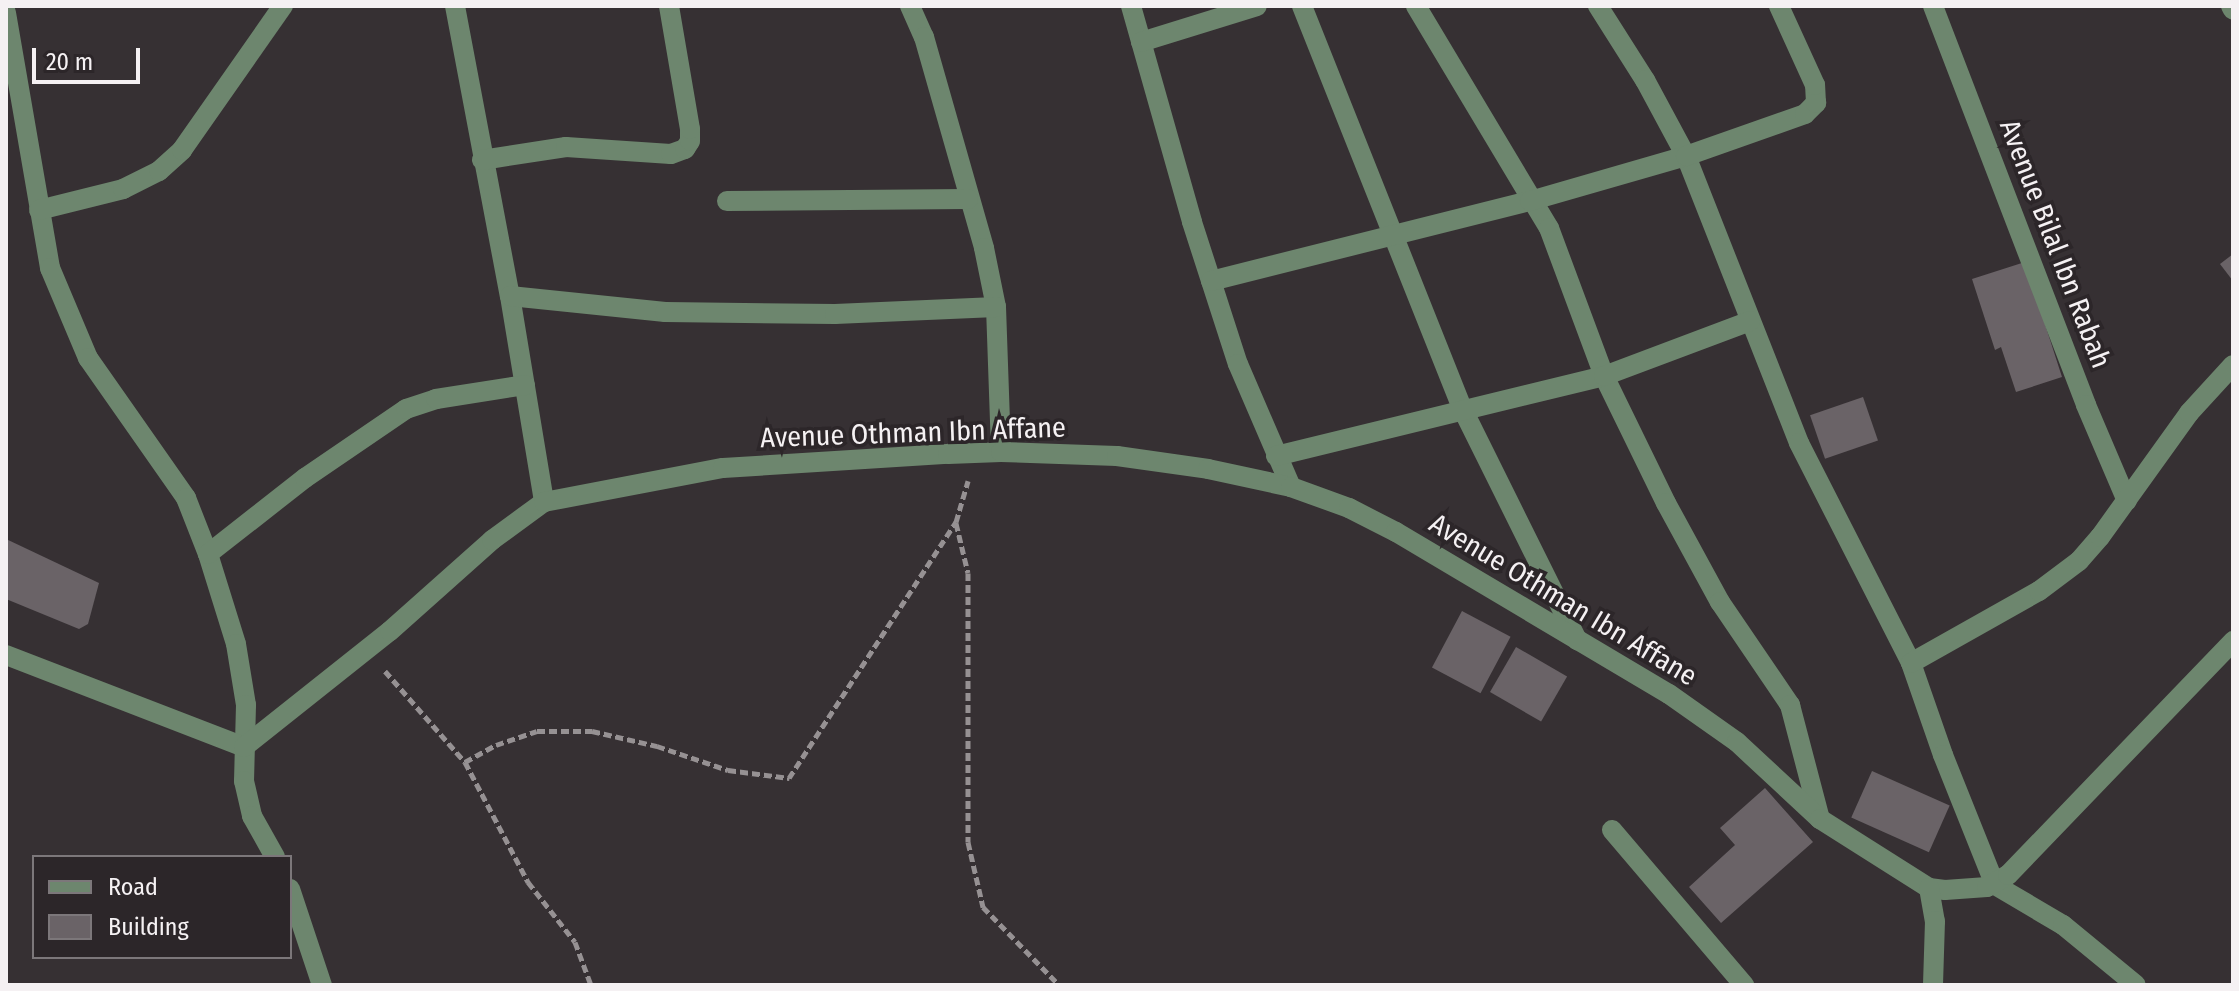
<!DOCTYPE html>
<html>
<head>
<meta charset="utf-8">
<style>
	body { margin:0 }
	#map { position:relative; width:2239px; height:991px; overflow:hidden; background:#363033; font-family:"Fira Sans Condensed",sans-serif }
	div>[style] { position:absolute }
	.building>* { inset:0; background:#6a6367; transform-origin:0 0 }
	.path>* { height:5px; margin-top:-2.5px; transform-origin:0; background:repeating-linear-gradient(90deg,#969193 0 8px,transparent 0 12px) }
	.minor>* { height:20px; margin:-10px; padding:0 10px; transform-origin:10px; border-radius:10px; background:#6d866e }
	span { translate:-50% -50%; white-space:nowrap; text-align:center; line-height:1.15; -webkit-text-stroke:7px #2c2629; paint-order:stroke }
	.street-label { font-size:28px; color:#f5f1f3 }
	.frame { position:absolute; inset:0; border:8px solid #f5f1f3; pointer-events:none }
	.legend { position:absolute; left:32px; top:855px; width:260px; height:104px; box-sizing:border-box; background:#2c2629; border:2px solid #7c777a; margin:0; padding:10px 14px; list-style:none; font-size:24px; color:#f5f1f3 }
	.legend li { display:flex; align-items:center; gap:16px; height:40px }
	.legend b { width:40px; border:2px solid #7c777a }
	.scale { position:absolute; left:32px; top:48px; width:108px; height:36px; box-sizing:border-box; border:4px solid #f5f1f3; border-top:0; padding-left:10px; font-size:24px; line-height:28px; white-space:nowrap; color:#f5f1f3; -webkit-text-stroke:6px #2c2629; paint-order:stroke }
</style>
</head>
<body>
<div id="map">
	<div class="building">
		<i style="clip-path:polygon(2233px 254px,2233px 281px,2220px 264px)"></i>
		<i style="clip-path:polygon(2025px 262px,2062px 377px,2016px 392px,2001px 347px,1995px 350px,1972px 279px)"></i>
		<i style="left:1863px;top:397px;width:46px;height:56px;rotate:71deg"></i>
		<i style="clip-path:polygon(6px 539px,99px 583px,88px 624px,79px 629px,6px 599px)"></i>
		<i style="left:1462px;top:611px;width:55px;height:64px;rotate:28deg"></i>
		<i style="left:1516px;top:647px;width:59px;height:52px;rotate:30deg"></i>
		<i style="left:1872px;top:771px;width:85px;height:51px;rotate:24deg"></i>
		<i style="clip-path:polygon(1765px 788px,1813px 842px,1721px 923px,1689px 887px,1735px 845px,1720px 828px)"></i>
	</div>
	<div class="path">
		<i style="left:956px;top:523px;width:51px;rotate:76.5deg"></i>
		<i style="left:968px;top:573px;width:269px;rotate:90deg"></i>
		<i style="left:968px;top:842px;width:67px;rotate:77deg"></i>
		<i style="left:983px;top:907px;width:109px;rotate:45.7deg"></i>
		<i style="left:385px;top:671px;width:121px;rotate:48.7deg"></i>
		<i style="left:465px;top:762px;width:136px;rotate:62.3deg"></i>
		<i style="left:528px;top:882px;width:76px;rotate:51.9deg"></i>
		<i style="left:575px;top:942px;width:46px;rotate:69.6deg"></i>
		<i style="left:465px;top:762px;width:35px;rotate:-29deg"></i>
		<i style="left:496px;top:745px;width:43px;rotate:-18.9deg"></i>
		<i style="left:537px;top:731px;width:55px"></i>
		<i style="left:592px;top:731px;width:67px;rotate:13deg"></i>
		<i style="left:657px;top:746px;width:75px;rotate:18.7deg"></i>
		<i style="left:728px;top:770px;width:62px;rotate:7.5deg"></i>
		<i style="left:789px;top:778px;width:306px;rotate:-56.9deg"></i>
		<i style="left:956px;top:522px;width:43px;rotate:-73.7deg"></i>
	</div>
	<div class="minor">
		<i style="left:455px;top:6px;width:295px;rotate:79.3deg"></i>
		<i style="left:510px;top:296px;width:209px;rotate:80.6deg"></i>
		<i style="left:910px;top:6px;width:34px;rotate:66deg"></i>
		<i style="left:924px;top:37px;width:219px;rotate:74.1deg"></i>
		<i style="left:984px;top:248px;width:60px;rotate:78.5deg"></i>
		<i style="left:996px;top:307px;width:145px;rotate:88deg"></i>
		<i style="left:1131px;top:6px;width:224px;rotate:74.2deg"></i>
		<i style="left:1192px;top:222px;width:149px;rotate:72.1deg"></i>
		<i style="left:1238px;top:364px;width:134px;rotate:66.7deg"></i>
		<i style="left:1302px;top:6px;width:435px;rotate:68.3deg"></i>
		<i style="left:1463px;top:410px;width:257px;rotate:63.6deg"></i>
		<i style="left:1416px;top:6px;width:259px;rotate:59.1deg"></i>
		<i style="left:1549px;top:228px;width:158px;rotate:69.6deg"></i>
		<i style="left:1604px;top:376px;width:141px;rotate:64deg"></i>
		<i style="left:1666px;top:503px;width:113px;rotate:61.4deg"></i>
		<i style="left:1720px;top:602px;width:125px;rotate:55.8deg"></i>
		<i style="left:1790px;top:705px;width:118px;rotate:75.3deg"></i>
		<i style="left:1598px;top:6px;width:88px;rotate:57.6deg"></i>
		<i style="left:1645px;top:80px;width:86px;rotate:61.7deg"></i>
		<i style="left:1686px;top:156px;width:308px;rotate:68.5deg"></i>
		<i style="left:1799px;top:443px;width:247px;rotate:63deg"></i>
		<i style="left:1911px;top:663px;width:97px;rotate:70.8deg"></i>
		<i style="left:1943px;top:755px;width:140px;rotate:68.2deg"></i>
		<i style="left:1995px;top:885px;width:79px;rotate:30.5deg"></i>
		<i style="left:2063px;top:925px;width:94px;rotate:39.4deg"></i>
		<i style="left:1933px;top:6px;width:427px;rotate:69deg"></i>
		<i style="left:2086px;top:405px;width:104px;rotate:66.9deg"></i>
		<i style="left:2231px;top:6px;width:4px;rotate:63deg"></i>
		<i style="left:6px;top:13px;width:259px;rotate:80.2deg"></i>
		<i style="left:50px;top:268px;width:98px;rotate:67.1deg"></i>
		<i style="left:88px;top:358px;width:171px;rotate:55deg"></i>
		<i style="left:186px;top:498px;width:60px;rotate:68.6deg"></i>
		<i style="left:208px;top:554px;width:94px;rotate:72.7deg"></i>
		<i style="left:236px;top:644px;width:62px;rotate:80.7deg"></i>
		<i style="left:246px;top:705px;width:76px;rotate:91.5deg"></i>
		<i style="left:244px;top:781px;width:36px;rotate:77deg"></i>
		<i style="left:252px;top:816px;width:47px;rotate:60.7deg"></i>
		<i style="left:1141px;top:42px;width:121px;rotate:-17.2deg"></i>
		<i style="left:482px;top:160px;width:85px;rotate:-8.8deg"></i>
		<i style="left:566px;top:147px;width:105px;rotate:3.8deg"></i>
		<i style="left:671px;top:154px;width:15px;rotate:-20deg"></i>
		<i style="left:685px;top:149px;width:9px;rotate:-58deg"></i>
		<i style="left:690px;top:141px;width:12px;rotate:-90deg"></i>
		<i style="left:690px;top:129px;width:125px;rotate:-99.7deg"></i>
		<i style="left:727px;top:201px;width:241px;rotate:-0.5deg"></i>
		<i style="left:39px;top:210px;width:87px;rotate:-14deg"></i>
		<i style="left:123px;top:189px;width:40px;rotate:-26.6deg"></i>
		<i style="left:159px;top:171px;width:31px;rotate:-42deg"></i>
		<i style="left:182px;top:150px;width:176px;rotate:-55deg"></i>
		<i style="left:1211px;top:281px;width:329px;rotate:-14.1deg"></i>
		<i style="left:1530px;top:201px;width:162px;rotate:-16.1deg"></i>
		<i style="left:1686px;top:156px;width:126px;rotate:-19.4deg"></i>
		<i style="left:1805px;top:114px;width:16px;rotate:-45deg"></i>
		<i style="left:1816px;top:103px;width:18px;rotate:-93deg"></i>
		<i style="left:1815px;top:85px;width:87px;rotate:-114.5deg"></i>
		<i style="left:510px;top:296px;width:156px;rotate:5.9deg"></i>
		<i style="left:665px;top:312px;width:170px;rotate:0.7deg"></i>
		<i style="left:835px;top:314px;width:161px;rotate:-2.5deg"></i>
		<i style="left:1276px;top:456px;width:338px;rotate:-13.7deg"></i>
		<i style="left:1604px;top:376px;width:156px;rotate:-20.6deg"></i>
		<i style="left:208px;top:554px;width:123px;rotate:-38.1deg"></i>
		<i style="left:305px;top:478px;width:122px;rotate:-34.3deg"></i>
		<i style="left:406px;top:409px;width:32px;rotate:-18deg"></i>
		<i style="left:436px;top:399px;width:90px;rotate:-8.9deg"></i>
		<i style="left:6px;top:655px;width:255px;rotate:21.1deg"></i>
		<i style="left:1911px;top:663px;width:147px;rotate:-29.4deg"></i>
		<i style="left:2039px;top:591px;width:50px;rotate:-36.9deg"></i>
		<i style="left:2079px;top:561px;width:32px;rotate:-49deg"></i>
		<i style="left:2100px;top:537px;width:153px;rotate:-54.3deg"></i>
		<i style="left:2189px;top:413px;width:65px;rotate:-47.5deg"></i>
		<i style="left:244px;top:747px;width:186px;rotate:-38.5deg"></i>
		<i style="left:390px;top:631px;width:137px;rotate:-41.7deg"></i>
		<i style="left:492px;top:540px;width:64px;rotate:-36.2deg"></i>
		<i style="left:544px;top:502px;width:182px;rotate:-10.8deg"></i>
		<i style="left:723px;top:468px;width:225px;rotate:-3.6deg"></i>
		<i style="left:948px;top:454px;width:53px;rotate:-2.2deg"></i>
		<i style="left:1001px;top:452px;width:116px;rotate:2deg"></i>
		<i style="left:1117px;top:456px;width:92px;rotate:8.1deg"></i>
		<i style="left:1208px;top:469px;width:85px;rotate:12.2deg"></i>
		<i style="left:1291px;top:487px;width:62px;rotate:19.9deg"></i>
		<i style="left:1349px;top:508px;width:53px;rotate:27.1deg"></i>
		<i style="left:1396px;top:532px;width:317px;rotate:30.7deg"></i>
		<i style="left:1669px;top:694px;width:83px;rotate:35.2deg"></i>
		<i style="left:1737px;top:742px;width:113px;rotate:42.9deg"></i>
		<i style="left:1820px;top:819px;width:129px;rotate:32.3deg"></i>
		<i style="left:1929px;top:888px;width:16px;rotate:7deg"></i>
		<i style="left:1945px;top:890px;width:42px;rotate:-4.1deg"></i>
		<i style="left:1987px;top:887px;width:24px;rotate:-30deg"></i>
		<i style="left:2008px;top:875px;width:325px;rotate:-46.1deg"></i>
		<i style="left:1612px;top:830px;width:204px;rotate:49.6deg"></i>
		<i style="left:1929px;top:888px;width:34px;rotate:80deg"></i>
		<i style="left:1935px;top:921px;width:64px;rotate:91.8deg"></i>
		<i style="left:290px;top:889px;width:101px;rotate:71.6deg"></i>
	</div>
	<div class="street-label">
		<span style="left:2055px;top:244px;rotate:69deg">Avenue Bilal Ibn Rabah</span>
		<span style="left:913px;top:433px;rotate:-2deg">Avenue Othman Ibn Affane</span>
		<span style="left:1563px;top:600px;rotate:31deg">Avenue Othman Ibn Affane</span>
	</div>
	<div class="frame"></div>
	<ul class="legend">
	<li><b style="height:10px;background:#6d866e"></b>Road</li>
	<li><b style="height:22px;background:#6a6367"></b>Building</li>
	</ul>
	<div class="scale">20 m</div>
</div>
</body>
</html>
